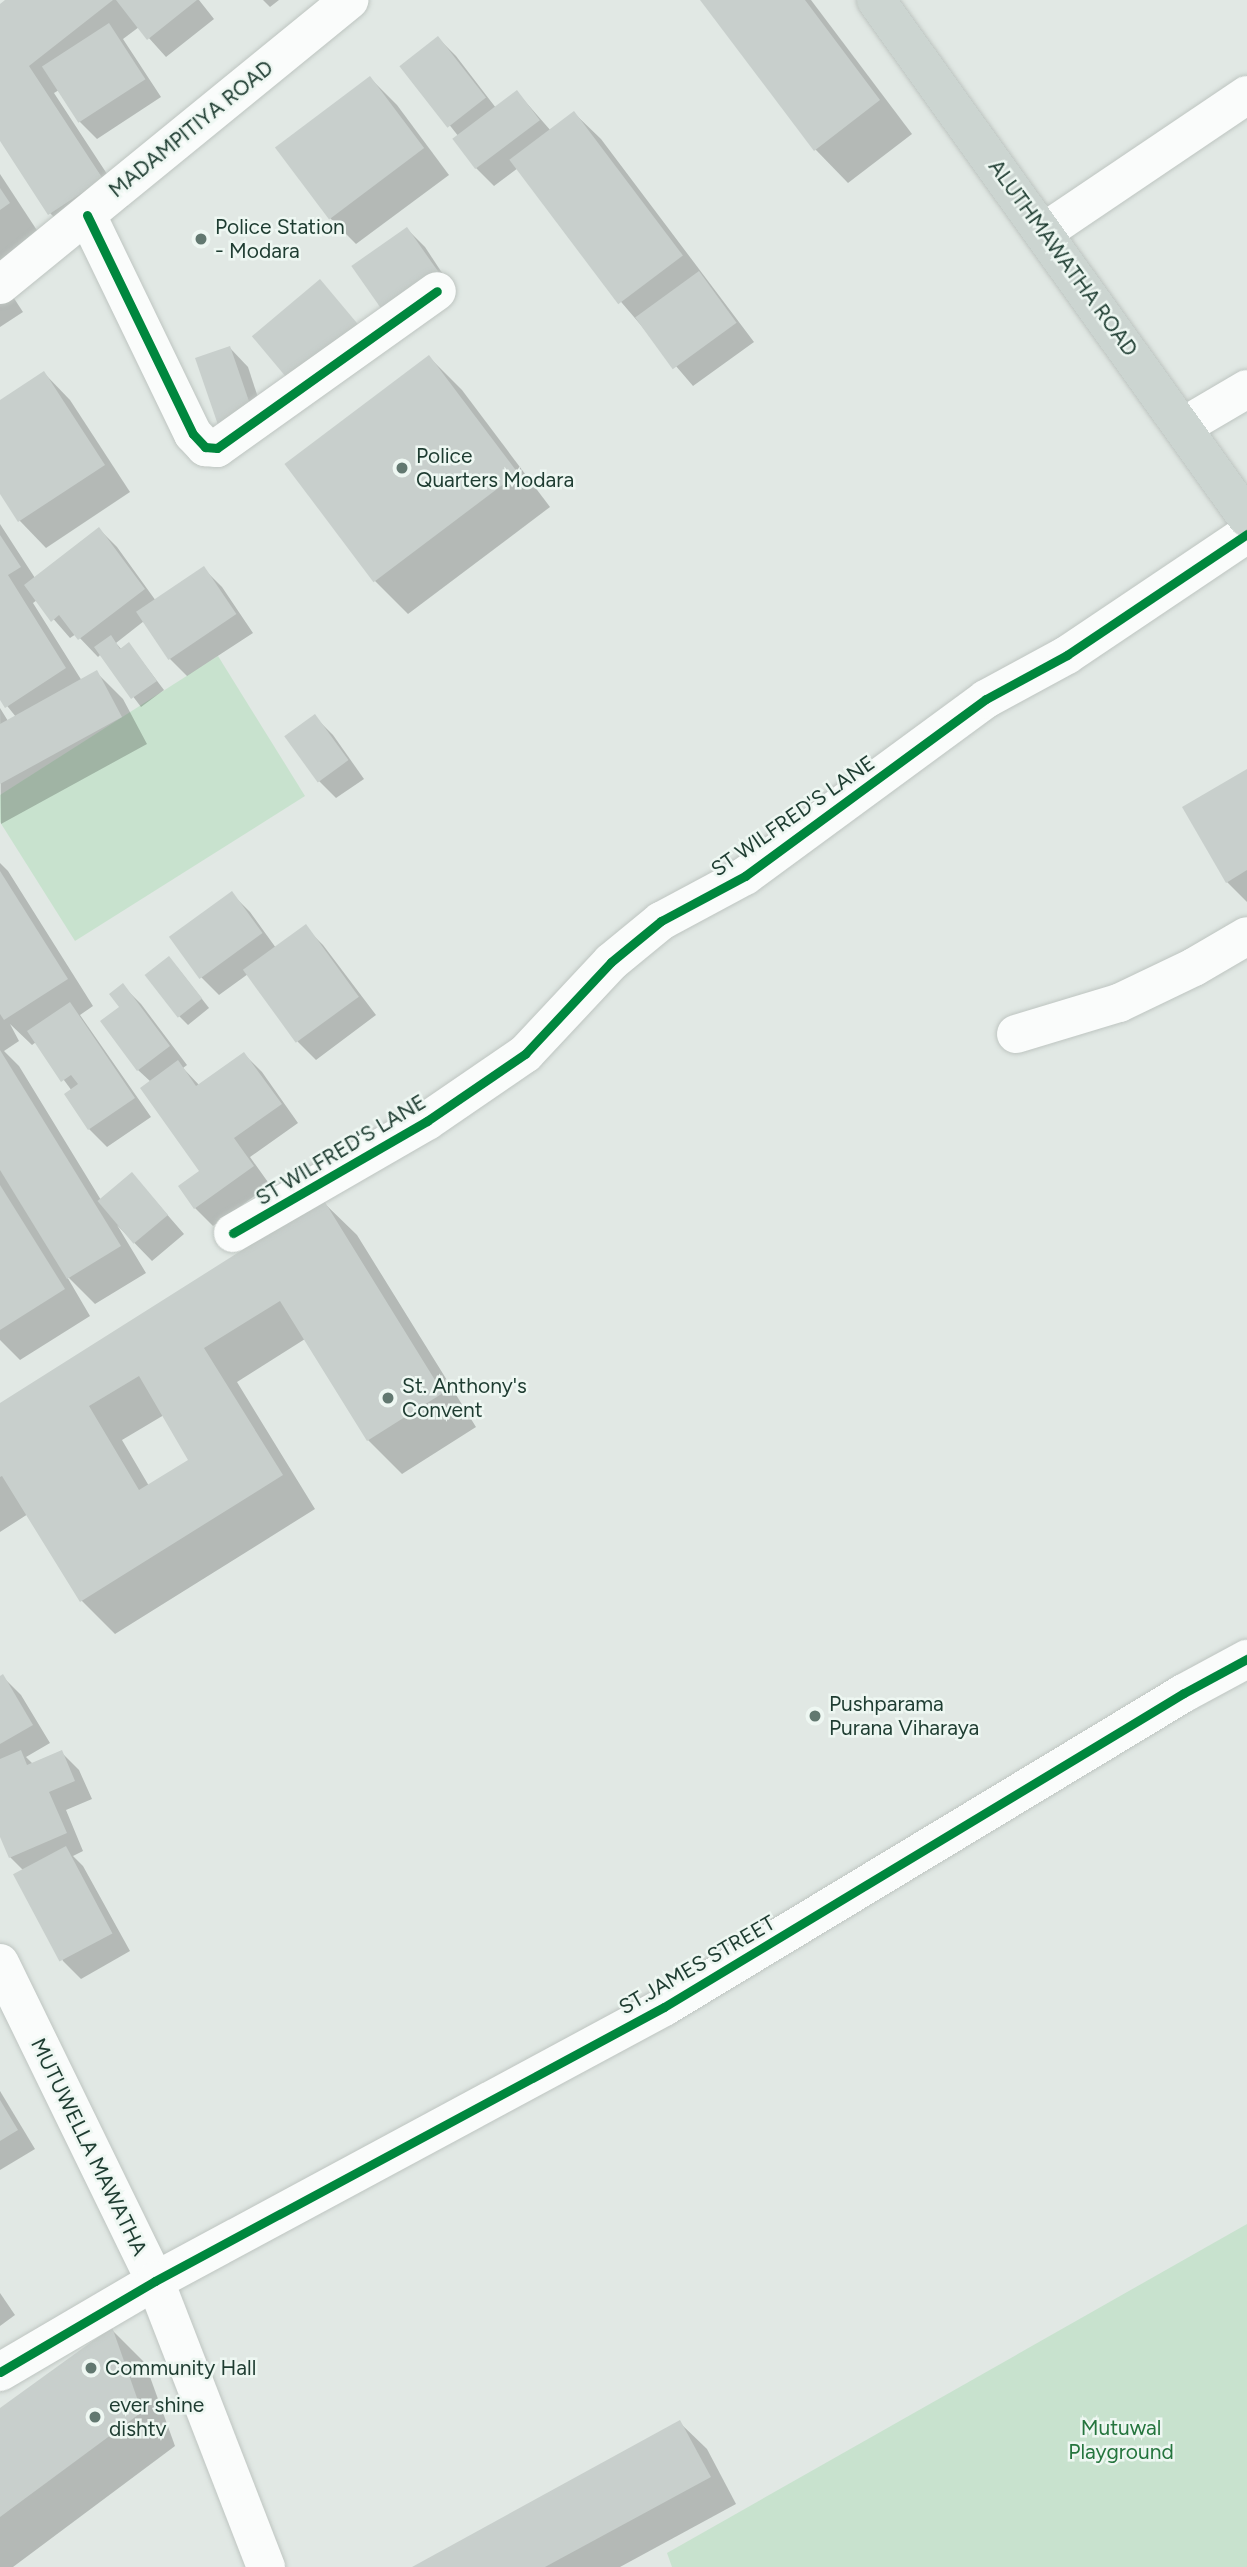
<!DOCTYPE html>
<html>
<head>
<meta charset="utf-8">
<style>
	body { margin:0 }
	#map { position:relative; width:1247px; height:2567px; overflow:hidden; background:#e1e8e4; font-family:Figtree,sans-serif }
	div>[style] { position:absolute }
	.green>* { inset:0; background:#c8e2ce }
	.shadow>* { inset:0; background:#0003 }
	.building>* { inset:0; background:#c8cfcc; transform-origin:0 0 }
	.roads { filter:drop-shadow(0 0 2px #bec5c1) drop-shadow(0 0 2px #bec5c1) }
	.minor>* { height:38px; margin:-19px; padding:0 19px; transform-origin:19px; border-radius:19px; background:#fafcfb }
	.tertiary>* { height:38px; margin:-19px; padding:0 19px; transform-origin:19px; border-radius:19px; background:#fafcfb }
	.primary>* { height:38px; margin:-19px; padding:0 19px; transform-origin:19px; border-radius:19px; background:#ccd5d1 }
	.cycleway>* { height:9px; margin:-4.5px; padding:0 4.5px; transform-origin:4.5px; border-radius:4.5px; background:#00873e }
	.dots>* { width:19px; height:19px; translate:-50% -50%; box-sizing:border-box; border:4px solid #eef7f2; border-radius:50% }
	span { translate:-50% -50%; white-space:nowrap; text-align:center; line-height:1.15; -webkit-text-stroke:5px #eef7f2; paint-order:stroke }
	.street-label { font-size:21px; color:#1e3c31 }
	.poi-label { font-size:21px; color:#1e3c31 }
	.left { translate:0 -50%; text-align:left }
	.park-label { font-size:21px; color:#25753e }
</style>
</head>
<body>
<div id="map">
	<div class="green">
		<i style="clip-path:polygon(218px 656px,305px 796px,75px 941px,0 822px,0 795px)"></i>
		<i style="clip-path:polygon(1247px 2224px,1247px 2567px,672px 2567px,667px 2553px)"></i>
	</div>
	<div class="shadow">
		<i style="clip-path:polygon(7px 0,199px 0,214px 19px,166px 57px,139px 27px,123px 39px,161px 97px,97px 139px,79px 121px,59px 90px,54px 93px,128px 206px,76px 240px,50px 213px,0 138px,0 6px)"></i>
		<i style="clip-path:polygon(263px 0,279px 0,270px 7px)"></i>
		<i style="clip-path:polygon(702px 0,811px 0,912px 134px,848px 183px,815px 149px)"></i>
		<i style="clip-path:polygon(438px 38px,456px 56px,496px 108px,517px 92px,551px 131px,574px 113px,601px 139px,754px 342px,693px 386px,622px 303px,518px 168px,494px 186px,476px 168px,459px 137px,402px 65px)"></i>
		<i style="clip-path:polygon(370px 78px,397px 105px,449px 175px,356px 244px,330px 218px)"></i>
		<i style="clip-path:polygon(0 174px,42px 238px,0 266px)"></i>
		<i style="clip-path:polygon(407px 229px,425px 247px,454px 291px,401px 327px)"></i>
		<i style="clip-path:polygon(0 277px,23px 312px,0 327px)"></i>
		<i style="clip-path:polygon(230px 348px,248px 367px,269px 431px,197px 359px)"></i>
		<i style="clip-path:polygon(429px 357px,462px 390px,550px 507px,408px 614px,374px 580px,288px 464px)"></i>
		<i style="clip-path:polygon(44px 373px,70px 400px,130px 492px,46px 548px,20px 521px,0 491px,0 402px)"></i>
		<i style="clip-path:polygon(0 524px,35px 578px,99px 529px,117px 547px,156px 601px,204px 569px,222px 587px,253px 633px,187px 676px,169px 658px,144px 621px,116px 643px,122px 650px,129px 644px,164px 690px,141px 707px,101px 654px,98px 657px,76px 634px,70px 638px,37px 600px,33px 603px,82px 681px,97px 673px,123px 699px,147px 744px,1px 824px,0 708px,8px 721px,16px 717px,0 697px)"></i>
		<i style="clip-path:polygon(315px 717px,333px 735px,364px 779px,336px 798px,318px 780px,287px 737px)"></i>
		<i style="clip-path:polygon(1247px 771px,1247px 902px,1227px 882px)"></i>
		<i style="clip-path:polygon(0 863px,8px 871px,93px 1006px,80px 1015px,151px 1117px,107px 1147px,89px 1129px,72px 1091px,36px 1042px,32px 1045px,10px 1024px,19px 1041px,4px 1051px,19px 1066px,101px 1200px,132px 1174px,184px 1234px,152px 1261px,117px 1225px,146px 1273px,95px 1304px,66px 1275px,90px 1316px,20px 1360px,0 1340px)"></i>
		<i style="clip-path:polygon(232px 894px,250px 912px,276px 948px,305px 927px,323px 945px,376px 1015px,316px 1060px,298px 1042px,248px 974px,219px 995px,201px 977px)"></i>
		<i style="clip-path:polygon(177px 967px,209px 1008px,188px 1025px,179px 1016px)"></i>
		<i style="clip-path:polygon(123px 986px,141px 1004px,187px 1065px,183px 1068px,200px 1086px,244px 1054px,262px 1072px,298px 1123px,250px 1157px,270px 1185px,213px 1226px,195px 1208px,201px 1171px,151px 1082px,138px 1070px,121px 1007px)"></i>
		<i style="clip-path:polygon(evenodd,323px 1202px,357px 1235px,476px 1427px,402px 1474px,368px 1440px,305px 1339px,237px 1382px,315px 1509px,115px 1634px,82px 1601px,28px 1514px,0 1532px,0 1405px,323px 1202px,164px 1415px,191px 1461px,149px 1486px,122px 1440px,164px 1415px)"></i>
		<i style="clip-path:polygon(3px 1677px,21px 1695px,50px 1743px,26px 1757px,33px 1764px,61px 1752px,79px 1770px,92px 1799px,66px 1810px,83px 1851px,73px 1856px,83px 1866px,130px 1951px,81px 1979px,63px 1961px,24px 1871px,10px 1857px,0 1833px,0 1678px)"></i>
		<i style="clip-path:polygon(0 2091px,35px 2149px,0 2170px)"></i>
		<i style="clip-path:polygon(0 2293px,15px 2315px,0 2326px)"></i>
		<i style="clip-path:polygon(112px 2330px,145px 2363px,175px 2446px,13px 2567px,0 2567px,0 2411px)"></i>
		<i style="clip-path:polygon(680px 2423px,707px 2449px,736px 2504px,620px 2567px,416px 2567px)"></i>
	</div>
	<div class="building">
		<i style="clip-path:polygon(5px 0,113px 0,29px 66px,103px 179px,48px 215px,0 141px,0 4px)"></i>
		<i style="clip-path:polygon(116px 0,197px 0,147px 40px)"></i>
		<i style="clip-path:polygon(700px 0,805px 0,880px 100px,814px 151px)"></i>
		<i style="left:109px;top:23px;width:67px;height:80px;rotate:57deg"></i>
		<i style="left:438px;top:36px;width:78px;height:49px;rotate:52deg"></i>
		<i style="left:370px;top:76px;width:90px;height:119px;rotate:53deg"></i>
		<i style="left:517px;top:90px;width:38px;height:81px;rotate:53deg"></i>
		<i style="left:574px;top:111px;width:181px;height:81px;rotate:53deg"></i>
		<i style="clip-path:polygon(0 188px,10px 203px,0 210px)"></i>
		<i style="left:407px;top:227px;width:55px;height:68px;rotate:55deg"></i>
		<i style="left:699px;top:271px;width:64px;height:79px;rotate:54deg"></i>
		<i style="left:320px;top:279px;width:62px;height:89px;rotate:50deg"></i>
		<i style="left:230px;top:346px;width:70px;height:37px;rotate:71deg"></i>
		<i style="left:429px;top:355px;width:148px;height:181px;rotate:53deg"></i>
		<i style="clip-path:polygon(44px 371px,105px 465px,18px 522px,0 494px,0 400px)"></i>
		<i style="clip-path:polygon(99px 527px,145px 589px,78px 640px,59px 615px,51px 622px,24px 585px)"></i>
		<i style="clip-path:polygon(0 535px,21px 567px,8px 575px,66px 668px,5px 708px,0 700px)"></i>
		<i style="left:204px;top:566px;width:58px;height:82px;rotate:56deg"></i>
		<i style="clip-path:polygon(111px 635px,120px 649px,129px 642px,157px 681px,131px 699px,94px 647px)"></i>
		<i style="clip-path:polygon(97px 670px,122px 717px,0 784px,0 724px)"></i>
		<i style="left:315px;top:714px;width:57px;height:38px;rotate:54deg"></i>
		<i style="clip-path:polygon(1247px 769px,1247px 870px,1226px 883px,1182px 807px)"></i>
		<i style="clip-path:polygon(0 871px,68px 979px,4px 1020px,0 1014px)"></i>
		<i style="left:232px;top:891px;width:52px;height:78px;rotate:54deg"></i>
		<i style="left:306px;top:924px;width:90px;height:78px;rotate:54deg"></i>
		<i style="left:169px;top:956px;width:54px;height:31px;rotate:52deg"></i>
		<i style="clip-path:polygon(123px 983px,170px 1046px,137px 1071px,100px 1021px,119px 1007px,109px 994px)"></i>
		<i style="clip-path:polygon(70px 1002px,135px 1098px,88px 1130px,64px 1094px,78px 1084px,71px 1075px,61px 1082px,27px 1031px)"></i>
		<i style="clip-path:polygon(0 1050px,121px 1246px,67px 1279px,0 1170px)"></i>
		<i style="clip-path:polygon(244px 1052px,282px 1104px,234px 1138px,254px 1166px,194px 1209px,178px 1186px,199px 1171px,140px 1088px,178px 1060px,196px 1086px)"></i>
		<i style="left:132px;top:1172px;width:56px;height:45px;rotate:50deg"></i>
		<i style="clip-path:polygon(0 1185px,65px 1289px,0 1330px)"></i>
		<i style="clip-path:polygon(evenodd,323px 1199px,443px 1393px,367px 1441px,280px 1301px,204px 1348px,283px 1475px,80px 1602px,2px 1476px,0 1477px,0 1403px,323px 1199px,139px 1376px,188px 1460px,139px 1490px,89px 1406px,139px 1376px)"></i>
		<i style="clip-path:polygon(3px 1674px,33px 1725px,0 1744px,0 1676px)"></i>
		<i style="clip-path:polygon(21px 1750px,27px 1765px,62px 1750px,75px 1781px,49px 1792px,67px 1833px,9px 1858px,0 1837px,0 1759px)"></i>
		<i style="left:66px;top:1846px;width:99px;height:60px;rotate:62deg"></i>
		<i style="clip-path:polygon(0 2100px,18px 2130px,0 2141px)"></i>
		<i style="clip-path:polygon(112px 2327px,142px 2412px,0 2517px,0 2408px)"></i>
		<i style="clip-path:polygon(680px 2420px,711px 2477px,545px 2567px,412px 2567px)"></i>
	</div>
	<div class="roads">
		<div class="minor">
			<i style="left:87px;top:215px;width:243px;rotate:64.2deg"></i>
			<i style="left:193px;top:434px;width:18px;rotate:47deg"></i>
			<i style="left:205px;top:447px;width:12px;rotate:5deg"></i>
			<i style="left:217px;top:448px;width:270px;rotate:-35.5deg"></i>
			<i style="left:1044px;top:232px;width:245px;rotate:-34deg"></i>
			<i style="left:1184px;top:426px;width:73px;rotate:-30.4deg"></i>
			<i style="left:1016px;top:1034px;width:108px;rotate:-16.8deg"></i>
			<i style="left:1119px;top:1003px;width:83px;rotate:-25.6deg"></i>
			<i style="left:1194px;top:967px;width:61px;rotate:-30.3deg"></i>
			<i style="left:233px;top:1233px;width:224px;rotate:-30deg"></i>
			<i style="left:427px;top:1121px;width:119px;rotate:-34.4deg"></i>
			<i style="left:525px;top:1054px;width:126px;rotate:-46.9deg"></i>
			<i style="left:611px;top:962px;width:65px;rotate:-39.4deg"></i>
			<i style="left:661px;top:921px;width:95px;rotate:-28.2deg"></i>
			<i style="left:745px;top:876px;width:299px;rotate:-36.3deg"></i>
			<i style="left:986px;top:699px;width:92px;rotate:-28.5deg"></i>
			<i style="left:1067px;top:655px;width:217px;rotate:-33.9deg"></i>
			<i style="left:0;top:2372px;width:180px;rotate:-30.4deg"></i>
			<i style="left:155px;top:2281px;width:578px;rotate:-28.29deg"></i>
			<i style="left:664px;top:2007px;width:607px;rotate:-31.13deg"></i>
			<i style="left:1184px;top:1693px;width:72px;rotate:-28.4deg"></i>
		</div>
		<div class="tertiary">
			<i style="left:0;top:285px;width:451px;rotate:-39.2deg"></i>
			<i style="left:0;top:1963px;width:354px;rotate:64deg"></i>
			<i style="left:155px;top:2281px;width:307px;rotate:68.8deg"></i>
		</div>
		<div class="primary">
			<i style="left:876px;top:0;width:637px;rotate:54.39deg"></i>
		</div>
	</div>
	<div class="cycleway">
		<i style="left:87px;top:215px;width:243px;rotate:64.2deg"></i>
		<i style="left:193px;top:434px;width:18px;rotate:47deg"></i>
		<i style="left:205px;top:447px;width:12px;rotate:5deg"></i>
		<i style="left:217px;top:448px;width:270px;rotate:-35.5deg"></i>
		<i style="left:233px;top:1233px;width:224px;rotate:-30deg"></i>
		<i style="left:427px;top:1121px;width:119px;rotate:-34.4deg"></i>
		<i style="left:525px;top:1054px;width:126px;rotate:-46.9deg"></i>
		<i style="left:611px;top:962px;width:65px;rotate:-39.4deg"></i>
		<i style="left:661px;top:921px;width:95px;rotate:-28.2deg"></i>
		<i style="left:745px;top:876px;width:299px;rotate:-36.3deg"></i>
		<i style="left:986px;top:699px;width:92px;rotate:-28.5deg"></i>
		<i style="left:1067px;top:655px;width:217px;rotate:-33.9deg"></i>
		<i style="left:0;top:2372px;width:180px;rotate:-30.4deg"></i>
		<i style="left:155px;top:2281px;width:578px;rotate:-28.29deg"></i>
		<i style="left:664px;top:2007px;width:607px;rotate:-31.13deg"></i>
		<i style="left:1184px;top:1693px;width:72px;rotate:-28.4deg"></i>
	</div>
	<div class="dots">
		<i style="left:201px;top:239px;background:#627870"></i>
		<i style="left:402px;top:468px;background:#627870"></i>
		<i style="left:388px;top:1398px;background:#627870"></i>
		<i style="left:815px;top:1716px;background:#627870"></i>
		<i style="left:91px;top:2368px;background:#627870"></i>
		<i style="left:95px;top:2417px;background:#627870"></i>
	</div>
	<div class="street-label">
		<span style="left:191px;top:129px;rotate:-39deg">MADAMPITIYA ROAD</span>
		<span style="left:1063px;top:258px;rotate:54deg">ALUTHMAWATHA ROAD</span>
		<span style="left:793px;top:816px;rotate:-35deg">ST WILFRED'S LANE</span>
		<span style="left:341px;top:1150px;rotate:-31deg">ST WILFRED'S LANE</span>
		<span style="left:697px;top:1965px;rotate:-30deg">ST.JAMES STREET</span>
		<span style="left:89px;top:2147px;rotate:64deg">MUTUWELLA MAWATHA</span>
	</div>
	<div class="poi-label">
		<span class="left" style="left:215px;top:239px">Police Station<br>- Modara</span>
		<span class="left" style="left:416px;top:468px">Police<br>Quarters Modara</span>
		<span class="left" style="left:402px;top:1398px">St. Anthony's<br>Convent</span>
		<span class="left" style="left:829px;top:1716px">Pushparama<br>Purana Viharaya</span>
		<span class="left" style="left:105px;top:2368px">Community Hall</span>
		<span class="left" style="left:109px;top:2417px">ever shine<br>dishtv</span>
	</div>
	<div class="park-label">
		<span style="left:1121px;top:2440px">Mutuwal<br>Playground</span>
	</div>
</div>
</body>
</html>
